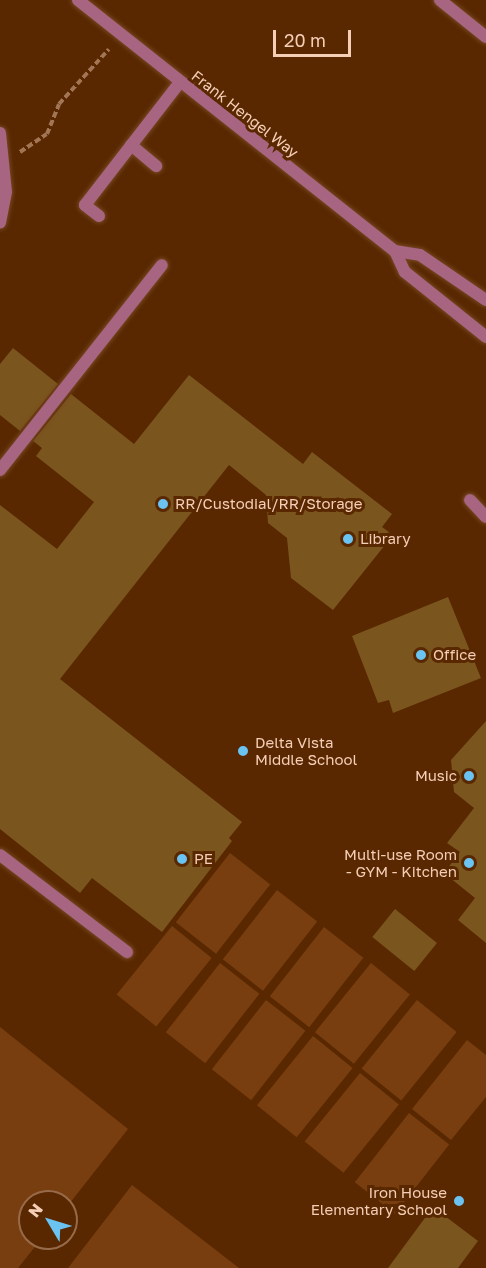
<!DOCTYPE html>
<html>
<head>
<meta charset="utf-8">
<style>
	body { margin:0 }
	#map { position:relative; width:486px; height:1268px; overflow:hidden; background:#592800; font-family:"Golos Text",sans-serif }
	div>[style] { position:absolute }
	.green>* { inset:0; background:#793e0f; transform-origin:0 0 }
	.building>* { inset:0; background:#7b551e; transform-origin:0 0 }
	.path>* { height:4px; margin-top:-2px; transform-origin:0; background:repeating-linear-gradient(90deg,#a27555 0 6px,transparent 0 9px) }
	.roads { filter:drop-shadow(0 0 2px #754621) drop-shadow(0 0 2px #754621) }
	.lane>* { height:12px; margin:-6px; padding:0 6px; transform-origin:6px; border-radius:6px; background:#a76581 }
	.street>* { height:12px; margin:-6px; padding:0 6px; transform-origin:6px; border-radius:6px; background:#a76581 }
	.dots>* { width:16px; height:16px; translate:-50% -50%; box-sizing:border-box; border:3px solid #592800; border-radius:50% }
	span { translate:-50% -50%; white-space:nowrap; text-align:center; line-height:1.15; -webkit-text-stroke:6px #592800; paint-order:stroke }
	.street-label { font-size:15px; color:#f5ceb7 }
	.poi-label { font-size:15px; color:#f5ceb7 }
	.left { translate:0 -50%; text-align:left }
	.right { translate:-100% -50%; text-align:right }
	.north { position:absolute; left:18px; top:1190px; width:60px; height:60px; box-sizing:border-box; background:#592800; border:2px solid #976a49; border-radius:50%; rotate:308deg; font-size:16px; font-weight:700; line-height:24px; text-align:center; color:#f5ceb7 }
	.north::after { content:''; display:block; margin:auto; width:21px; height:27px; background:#6ac3f1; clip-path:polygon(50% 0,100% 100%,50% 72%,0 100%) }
	.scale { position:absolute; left:273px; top:30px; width:78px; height:27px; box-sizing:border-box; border:3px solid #f5ceb7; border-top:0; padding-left:8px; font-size:18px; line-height:21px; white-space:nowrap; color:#f5ceb7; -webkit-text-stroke:4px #592800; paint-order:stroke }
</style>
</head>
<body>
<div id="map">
	<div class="green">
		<i style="left:230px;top:853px;width:51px;height:88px;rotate:38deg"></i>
		<i style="left:277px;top:890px;width:51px;height:88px;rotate:38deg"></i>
		<i style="left:172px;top:926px;width:51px;height:88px;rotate:39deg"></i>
		<i style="left:324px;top:927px;width:50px;height:88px;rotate:38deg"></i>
		<i style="left:220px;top:963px;width:50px;height:88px;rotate:38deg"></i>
		<i style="left:371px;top:963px;width:50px;height:89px;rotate:39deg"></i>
		<i style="left:266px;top:1000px;width:50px;height:88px;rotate:38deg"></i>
		<i style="left:417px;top:1000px;width:51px;height:88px;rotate:39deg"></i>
		<i style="clip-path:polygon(0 1027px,128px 1129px,66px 1208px,66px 1202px,30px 1202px,30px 1238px,42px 1238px,18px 1268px,0 1268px)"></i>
		<i style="left:313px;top:1036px;width:51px;height:89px;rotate:39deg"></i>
		<i style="clip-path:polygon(467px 1040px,486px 1055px,486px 1097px,451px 1140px,412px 1109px)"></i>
		<i style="left:360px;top:1073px;width:50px;height:88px;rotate:39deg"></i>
		<i style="left:409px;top:1113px;width:51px;height:88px;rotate:38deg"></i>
		<i style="clip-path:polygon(132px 1185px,239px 1268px,68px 1268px)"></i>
	</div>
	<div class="building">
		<i style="clip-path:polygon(13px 348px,58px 384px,20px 431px,0 415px,0 364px)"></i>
		<i style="clip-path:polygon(189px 375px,303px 464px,312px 452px,392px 514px,382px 527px,393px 535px,333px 610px,291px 578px,287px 538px,268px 523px,266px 495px,229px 465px,60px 679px,242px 822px,229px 838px,232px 841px,162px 932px,92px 878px,80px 893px,0 829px,0 505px,57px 549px,94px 502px,36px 456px,42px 448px,33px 441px,71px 394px,134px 444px)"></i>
		<i style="clip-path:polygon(448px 597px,481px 678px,393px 713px,389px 700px,378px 703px,352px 636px)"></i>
		<i style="clip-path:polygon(486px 721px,486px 943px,458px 920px,475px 898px,444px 873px,460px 852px,447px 843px,474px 808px,454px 792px,451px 760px)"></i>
		<i style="left:395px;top:909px;width:54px;height:36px;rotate:39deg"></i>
		<i style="clip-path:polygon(433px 1207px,478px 1241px,458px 1268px,388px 1268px)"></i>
	</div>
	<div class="path">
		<i style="left:20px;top:152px;width:32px;rotate:-34deg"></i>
		<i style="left:47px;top:134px;width:32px;rotate:-68deg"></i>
		<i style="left:59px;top:104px;width:74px;rotate:-47.7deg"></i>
	</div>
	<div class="roads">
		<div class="lane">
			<i style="left:131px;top:145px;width:33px;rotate:40deg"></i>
			<i style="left:99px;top:216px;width:18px;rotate:-142deg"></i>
			<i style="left:85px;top:205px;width:155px;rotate:-52.3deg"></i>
			<i style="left:0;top:470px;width:261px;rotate:-51.7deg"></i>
			<i style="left:470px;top:500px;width:23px;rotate:47deg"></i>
			<i style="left:0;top:855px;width:160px;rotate:37.4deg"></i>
		</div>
		<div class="street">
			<i style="left:78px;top:0;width:404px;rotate:38.4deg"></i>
			<i style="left:395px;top:251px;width:23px;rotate:65deg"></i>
			<i style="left:405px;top:272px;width:104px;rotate:38.7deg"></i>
			<i style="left:440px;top:0;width:59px;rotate:38.8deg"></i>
			<i style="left:0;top:133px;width:59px;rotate:84.2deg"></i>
			<i style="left:6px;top:192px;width:31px;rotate:101deg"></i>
			<i style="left:395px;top:251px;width:25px;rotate:9deg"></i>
			<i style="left:420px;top:255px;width:80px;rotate:34.3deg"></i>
		</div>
	</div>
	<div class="dots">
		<i style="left:163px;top:504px;background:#6ac3f1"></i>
		<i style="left:348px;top:539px;background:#6ac3f1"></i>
		<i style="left:421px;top:655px;background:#6ac3f1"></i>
		<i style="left:243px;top:751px;background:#6ac3f1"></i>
		<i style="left:469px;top:776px;background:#6ac3f1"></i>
		<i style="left:182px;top:859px;background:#6ac3f1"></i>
		<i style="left:469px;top:863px;background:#6ac3f1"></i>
		<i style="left:459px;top:1201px;background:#6ac3f1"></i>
	</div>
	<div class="street-label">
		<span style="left:245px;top:114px;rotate:38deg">Frank Hengel Way</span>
	</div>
	<div class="poi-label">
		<span class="left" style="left:175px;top:504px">RR/Custodial/RR/Storage</span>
		<span class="left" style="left:360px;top:539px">Library</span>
		<span class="left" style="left:433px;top:655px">Office</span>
		<span class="left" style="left:255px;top:751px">Delta Vista<br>Middle School</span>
		<span class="right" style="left:457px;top:776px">Music</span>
		<span class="right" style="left:457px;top:863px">Multi-use Room<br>- GYM - Kitchen</span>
		<span class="left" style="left:194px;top:859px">PE</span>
		<span class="right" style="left:447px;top:1201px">Iron House<br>Elementary School</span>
	</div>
	<div class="north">N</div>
	<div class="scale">20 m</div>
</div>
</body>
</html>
